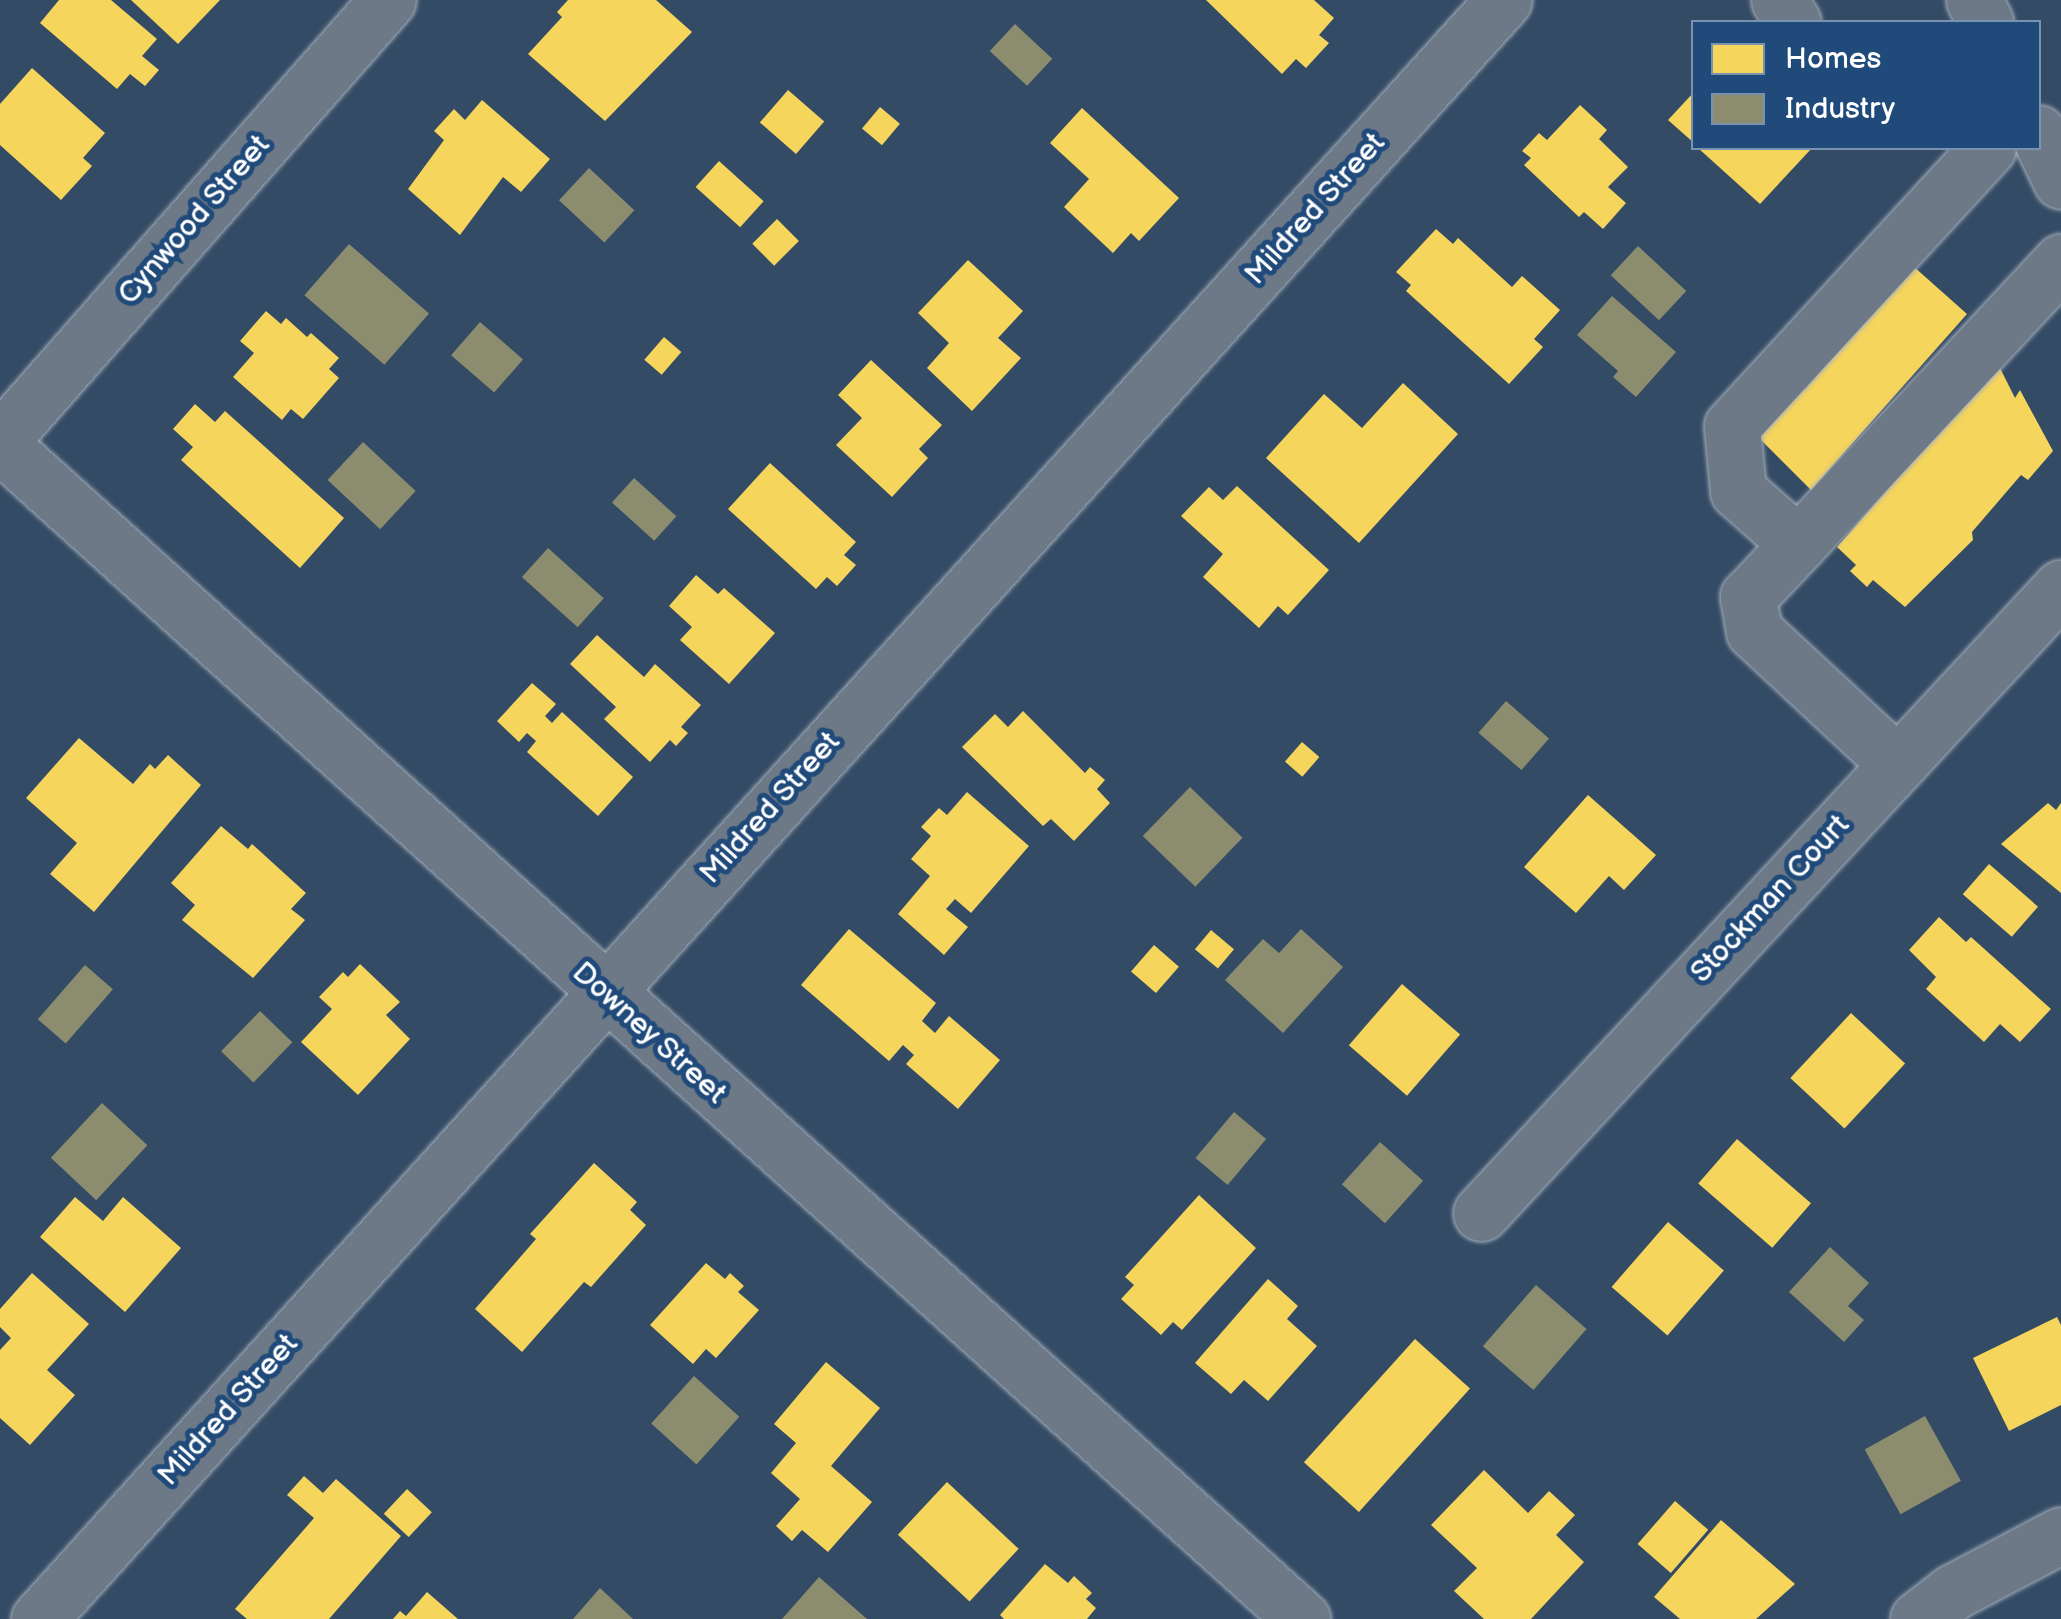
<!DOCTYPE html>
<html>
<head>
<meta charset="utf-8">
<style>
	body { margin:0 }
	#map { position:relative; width:2061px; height:1619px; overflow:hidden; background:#344b65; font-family:"Balsamiq Sans",sans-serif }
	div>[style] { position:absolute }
	.homes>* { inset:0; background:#f6d55c; transform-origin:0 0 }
	.industry>* { inset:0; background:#8c8c6e; transform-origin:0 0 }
	.roads { filter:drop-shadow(0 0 2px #a4aeba) drop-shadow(0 0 2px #a4aeba) }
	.minor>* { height:55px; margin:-27.5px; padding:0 27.5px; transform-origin:27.5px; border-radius:27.5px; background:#6d7986 }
	.major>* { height:55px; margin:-27.5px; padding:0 27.5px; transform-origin:27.5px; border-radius:27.5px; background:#6d7986 }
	span { translate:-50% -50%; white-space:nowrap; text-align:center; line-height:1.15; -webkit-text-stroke:10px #1f4a7a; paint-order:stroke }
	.street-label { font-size:30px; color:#fff }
	.legend { position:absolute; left:1691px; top:20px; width:350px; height:130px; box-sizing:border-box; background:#1f4a7a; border:2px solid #7992af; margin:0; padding:12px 18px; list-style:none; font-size:30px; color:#fff }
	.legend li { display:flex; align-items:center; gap:20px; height:50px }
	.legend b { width:50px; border:2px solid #7992af }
</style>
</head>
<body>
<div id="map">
	<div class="homes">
		<i style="clip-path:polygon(59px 0,111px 0,157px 39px,142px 56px,159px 70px,145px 86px,130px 74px,117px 89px,40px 23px)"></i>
		<i style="clip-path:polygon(131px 0,220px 0,178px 44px)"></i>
		<i style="clip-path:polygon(568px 0,656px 0,692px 32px,605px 121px,528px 54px,562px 17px,557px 12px)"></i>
		<i style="clip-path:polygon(1206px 0,1314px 0,1334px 18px,1319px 35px,1329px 43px,1306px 68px,1296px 59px,1282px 74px)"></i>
		<i style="clip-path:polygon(32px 68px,105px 133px,83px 158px,92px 166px,61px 200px,0 145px,0 104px)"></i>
		<i style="left:788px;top:90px;width:48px;height:43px;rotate:41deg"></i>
		<i style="clip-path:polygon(1694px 92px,1694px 143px,1668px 120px)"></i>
		<i style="clip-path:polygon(482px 100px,550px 159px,521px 192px,503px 177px,460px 235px,408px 189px,444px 140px,434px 131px,454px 109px,465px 120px)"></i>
		<i style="clip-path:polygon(1580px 105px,1607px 130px,1599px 139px,1628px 167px,1608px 187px,1626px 203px,1603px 229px,1584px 212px,1579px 217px,1524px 165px,1531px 158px,1522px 151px,1539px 133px,1547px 140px)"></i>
		<i style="left:880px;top:107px;width:26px;height:28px;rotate:40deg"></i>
		<i style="clip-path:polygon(1082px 108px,1179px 198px,1139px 241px,1131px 233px,1113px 253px,1064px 207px,1089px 179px,1050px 143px)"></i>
		<i style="clip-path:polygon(1698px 148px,1812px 148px,1760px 204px)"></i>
		<i style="left:719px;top:161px;width:60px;height:35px;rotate:42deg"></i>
		<i style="left:777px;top:219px;width:31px;height:35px;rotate:45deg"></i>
		<i style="clip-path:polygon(1436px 229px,1453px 244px,1458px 238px,1512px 287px,1522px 276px,1560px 310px,1534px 339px,1543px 347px,1509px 384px,1406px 291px,1411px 285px,1396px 272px)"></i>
		<i style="clip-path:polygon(968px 260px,1023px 311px,998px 338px,1021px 358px,972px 411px,927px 368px,949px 343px,918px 313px)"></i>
		<i style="clip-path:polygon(1913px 266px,1967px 314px,1811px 490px,1755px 434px,1799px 384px,1805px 389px)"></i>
		<i style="clip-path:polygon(266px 311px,281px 324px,286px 318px,307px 337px,311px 333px,339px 358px,329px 369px,339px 378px,303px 419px,291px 409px,282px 420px,233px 377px,254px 353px,240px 341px)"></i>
		<i style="left:664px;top:337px;width:23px;height:30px;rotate:41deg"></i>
		<i style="clip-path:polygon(871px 360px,942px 425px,919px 449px,928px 458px,892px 497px,836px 445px,862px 418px,838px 395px)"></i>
		<i style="clip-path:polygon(1998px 364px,2015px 398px,2020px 390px,2053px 451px,2028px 480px,2021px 475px,1972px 532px,1973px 540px,1905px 607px,1873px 580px,1867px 587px,1850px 571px,1856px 565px,1837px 547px)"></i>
		<i style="clip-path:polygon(1403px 383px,1458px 434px,1359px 543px,1266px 458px,1324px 394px,1362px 428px)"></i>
		<i style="clip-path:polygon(195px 404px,215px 422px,225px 411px,344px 518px,300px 568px,181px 460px,193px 447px,173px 429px)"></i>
		<i style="clip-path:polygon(770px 463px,856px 542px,844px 555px,856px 565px,837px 586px,827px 577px,816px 589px,728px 509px)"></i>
		<i style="clip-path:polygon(1237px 486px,1329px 570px,1288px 615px,1278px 606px,1259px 628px,1203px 577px,1223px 554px,1181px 516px,1209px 487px,1223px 500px)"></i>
		<i style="clip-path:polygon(696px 575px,718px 594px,724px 588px,775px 633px,729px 684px,680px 640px,692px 627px,669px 606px)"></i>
		<i style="clip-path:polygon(597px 635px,644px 677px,655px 664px,701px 705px,681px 727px,688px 733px,676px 746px,670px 740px,650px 762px,604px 719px,616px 707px,570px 664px)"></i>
		<i style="clip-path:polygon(532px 683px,556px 704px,545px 716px,552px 723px,562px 712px,633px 777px,598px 816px,527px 752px,536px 741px,527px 733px,519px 742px,497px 721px)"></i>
		<i style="clip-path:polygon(1023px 711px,1085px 773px,1090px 767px,1105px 780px,1097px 789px,1110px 803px,1074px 841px,1051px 819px,1043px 826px,962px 747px,995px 714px,1008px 727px)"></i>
		<i style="clip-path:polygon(79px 738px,133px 784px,150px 764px,155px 769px,168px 755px,201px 785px,94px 912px,50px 874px,77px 843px,26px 798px)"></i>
		<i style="left:1302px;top:742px;width:23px;height:26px;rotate:41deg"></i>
		<i style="clip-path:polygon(967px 792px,1029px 846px,971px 913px,955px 899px,946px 909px,968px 927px,944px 955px,898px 914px,930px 876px,911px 859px,931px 836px,921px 827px,939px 808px,947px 815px)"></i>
		<i style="clip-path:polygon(1588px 795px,1656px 855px,1624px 890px,1609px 876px,1576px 913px,1524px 867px)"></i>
		<i style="clip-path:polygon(2048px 803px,2056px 810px,2061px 803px,2061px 893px,2001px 844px)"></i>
		<i style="clip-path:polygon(221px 826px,248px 849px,252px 844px,306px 893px,291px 909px,305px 920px,253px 978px,182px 920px,195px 905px,171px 883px)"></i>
		<i style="left:1989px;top:864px;width:65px;height:40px;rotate:41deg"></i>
		<i style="clip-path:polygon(1939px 917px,1966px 942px,1971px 937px,2051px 1009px,2020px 1042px,2000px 1024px,1984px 1042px,1926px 989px,1936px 977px,1909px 950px)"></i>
		<i style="clip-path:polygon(849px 929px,936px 1003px,922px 1021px,935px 1033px,949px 1016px,1000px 1060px,958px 1109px,906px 1064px,914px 1055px,903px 1045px,889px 1061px,801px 985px)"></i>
		<i style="left:1211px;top:930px;width:30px;height:25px;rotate:40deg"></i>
		<i style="left:1154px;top:945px;width:33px;height:35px;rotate:41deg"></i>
		<i style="clip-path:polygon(360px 964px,400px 1002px,386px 1015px,410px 1039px,358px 1095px,301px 1042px,332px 1009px,319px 997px,343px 972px,348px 977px)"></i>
		<i style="left:1402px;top:984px;width:77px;height:81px;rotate:41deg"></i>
		<i style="left:1851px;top:1013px;width:74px;height:89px;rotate:43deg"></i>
		<i style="left:1737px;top:1139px;width:98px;height:59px;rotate:41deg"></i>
		<i style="clip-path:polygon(594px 1163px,637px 1202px,630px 1210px,646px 1225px,591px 1287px,584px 1282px,522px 1352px,475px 1309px,536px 1239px,530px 1234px)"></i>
		<i style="clip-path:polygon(1199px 1195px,1256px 1248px,1182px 1330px,1173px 1322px,1161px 1335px,1121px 1299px,1134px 1285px,1125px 1277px)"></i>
		<i style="clip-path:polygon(75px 1197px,103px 1221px,123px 1197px,181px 1248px,125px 1312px,40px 1237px)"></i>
		<i style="left:1668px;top:1222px;width:74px;height:86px;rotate:41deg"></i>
		<i style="clip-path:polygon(706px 1263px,725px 1279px,730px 1273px,744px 1286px,738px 1292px,759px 1310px,716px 1358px,706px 1349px,693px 1364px,650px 1325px)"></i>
		<i style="clip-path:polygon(32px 1273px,89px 1324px,47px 1370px,75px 1395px,30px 1445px,0 1418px,0 1350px,11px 1338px,0 1327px,0 1309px)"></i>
		<i style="clip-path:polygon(1268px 1279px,1298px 1306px,1287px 1319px,1317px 1346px,1268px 1401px,1244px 1380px,1231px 1394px,1195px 1363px)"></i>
		<i style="clip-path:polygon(2057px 1317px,2061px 1325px,2061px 1405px,2009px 1431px,1973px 1358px)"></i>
		<i style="left:1415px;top:1339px;width:74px;height:166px;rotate:42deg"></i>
		<i style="clip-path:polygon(826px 1362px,880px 1408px,831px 1466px,872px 1502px,828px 1552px,802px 1530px,792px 1541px,776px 1526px,800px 1499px,771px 1473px,796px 1443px,774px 1424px)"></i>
		<i style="clip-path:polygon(1484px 1470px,1528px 1513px,1549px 1491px,1575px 1515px,1556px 1535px,1584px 1562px,1531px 1619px,1484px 1619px,1454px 1591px,1477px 1568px,1431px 1525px)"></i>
		<i style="clip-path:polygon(304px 1476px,323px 1493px,336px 1479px,401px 1536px,329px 1619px,247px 1619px,235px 1609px,314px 1518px,287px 1495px)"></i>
		<i style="left:947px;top:1482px;width:98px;height:72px;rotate:43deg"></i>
		<i style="left:407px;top:1489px;width:34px;height:34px;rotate:43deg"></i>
		<i style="left:1675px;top:1501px;width:44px;height:57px;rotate:41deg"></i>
		<i style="clip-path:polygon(1721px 1520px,1795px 1584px,1756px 1619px,1680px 1619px,1654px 1597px)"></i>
		<i style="clip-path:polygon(1045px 1564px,1068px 1583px,1074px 1576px,1092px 1593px,1086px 1599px,1096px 1608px,1087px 1619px,1004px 1619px,1000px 1615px)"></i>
		<i style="clip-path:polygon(427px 1592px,458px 1619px,393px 1619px,400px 1611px,406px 1616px)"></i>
	</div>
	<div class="industry">
		<i style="left:1015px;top:24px;width:51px;height:37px;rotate:43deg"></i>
		<i style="left:589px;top:168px;width:62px;height:44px;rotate:43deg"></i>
		<i style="left:349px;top:244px;width:106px;height:68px;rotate:41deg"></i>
		<i style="left:1638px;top:246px;width:66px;height:40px;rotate:43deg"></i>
		<i style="clip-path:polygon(1612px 296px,1676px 352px,1636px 397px,1613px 377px,1618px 371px,1577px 335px)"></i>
		<i style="left:480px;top:322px;width:57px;height:44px;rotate:41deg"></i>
		<i style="left:363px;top:442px;width:72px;height:52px;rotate:43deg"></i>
		<i style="left:634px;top:478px;width:57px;height:33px;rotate:42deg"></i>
		<i style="left:548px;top:548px;width:75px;height:39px;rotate:42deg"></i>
		<i style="left:1506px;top:701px;width:57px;height:42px;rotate:41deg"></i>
		<i style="left:1190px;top:787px;width:73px;height:68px;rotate:44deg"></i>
		<i style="clip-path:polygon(1301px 929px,1343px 967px,1283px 1033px,1225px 980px,1263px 939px,1279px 953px)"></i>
		<i style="left:85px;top:965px;width:37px;height:72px;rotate:41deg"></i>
		<i style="left:260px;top:1011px;width:45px;height:56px;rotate:44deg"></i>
		<i style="left:102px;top:1103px;width:62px;height:75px;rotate:43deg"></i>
		<i style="left:1234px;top:1112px;width:42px;height:60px;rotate:40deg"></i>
		<i style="left:1380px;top:1142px;width:58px;height:57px;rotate:42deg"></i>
		<i style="clip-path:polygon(1830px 1247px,1869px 1283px,1848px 1306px,1864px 1320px,1844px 1342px,1789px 1292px)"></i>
		<i style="left:1536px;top:1285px;width:67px;height:81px;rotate:41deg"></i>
		<i style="left:694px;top:1376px;width:61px;height:64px;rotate:42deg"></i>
		<i style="left:1925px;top:1416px;width:74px;height:69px;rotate:61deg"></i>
		<i style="clip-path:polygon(819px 1577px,867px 1619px,782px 1619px)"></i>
		<i style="clip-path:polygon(600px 1588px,633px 1619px,573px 1619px)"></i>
	</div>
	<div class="roads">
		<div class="minor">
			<i style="left:1779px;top:0;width:26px;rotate:58deg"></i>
			<i style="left:0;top:441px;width:587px;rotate:-48.66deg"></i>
			<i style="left:0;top:444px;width:1754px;rotate:42.06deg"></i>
			<i style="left:1798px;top:544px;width:386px;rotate:-47deg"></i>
			<i style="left:1896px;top:763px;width:194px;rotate:-137.1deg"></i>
			<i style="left:1754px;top:631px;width:35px;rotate:-100deg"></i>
			<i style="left:1748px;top:597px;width:73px;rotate:-46.7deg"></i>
			<i style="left:1798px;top:544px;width:80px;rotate:-138.5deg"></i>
			<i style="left:1738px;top:491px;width:65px;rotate:-95.3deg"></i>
			<i style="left:1732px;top:426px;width:378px;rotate:-47.4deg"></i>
			<i style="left:1481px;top:1213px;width:853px;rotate:-47.14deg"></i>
			<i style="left:39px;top:1619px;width:2183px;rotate:-47.86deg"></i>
			<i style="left:1918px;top:1619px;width:44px;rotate:-37.6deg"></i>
			<i style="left:1953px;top:1592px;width:122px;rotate:-27.8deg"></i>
		</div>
		<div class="major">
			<i style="left:1974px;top:0;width:25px;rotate:63deg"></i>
			<i style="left:2038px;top:133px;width:53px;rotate:64.4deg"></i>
		</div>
	</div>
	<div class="street-label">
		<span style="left:1315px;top:209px;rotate:-48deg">Mildred Street</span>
		<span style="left:194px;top:220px;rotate:-49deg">Cynwood Street</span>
		<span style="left:770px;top:808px;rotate:-48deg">Mildred Street</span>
		<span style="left:1770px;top:899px;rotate:-47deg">Stockman Court</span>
		<span style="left:649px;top:1033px;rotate:42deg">Downey Street</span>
		<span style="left:228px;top:1410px;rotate:-48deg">Mildred Street</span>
	</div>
	<ul class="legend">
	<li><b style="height:28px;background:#f6d55c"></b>Homes</li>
	<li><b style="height:28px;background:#8c8c6e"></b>Industry</li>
	</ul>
</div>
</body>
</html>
